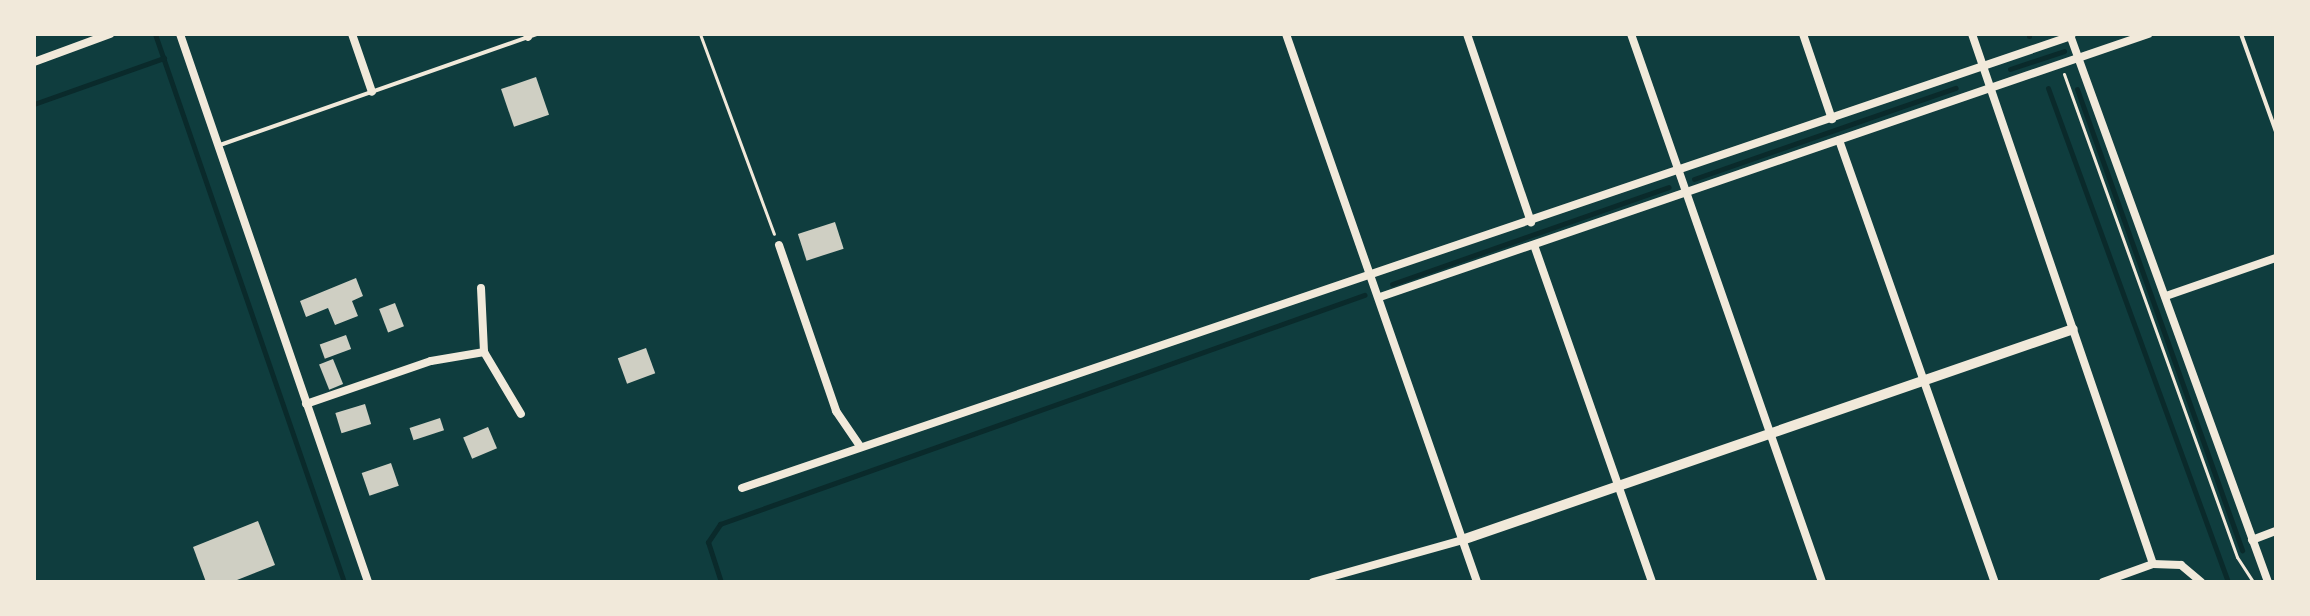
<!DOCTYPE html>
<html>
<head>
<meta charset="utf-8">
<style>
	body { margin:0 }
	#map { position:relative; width:2310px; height:616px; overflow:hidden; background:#0f3d3e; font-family:"Noto Sans",sans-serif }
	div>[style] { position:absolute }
	.stream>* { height:5px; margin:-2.5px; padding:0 2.5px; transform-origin:2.5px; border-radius:2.5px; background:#0a2a2b }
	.building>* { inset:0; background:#cfcfc3; transform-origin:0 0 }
	.path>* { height:3px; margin:-1.5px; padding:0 1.5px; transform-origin:1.5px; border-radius:1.5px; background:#f1e9da }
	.service>* { height:4px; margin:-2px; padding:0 2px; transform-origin:2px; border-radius:2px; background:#f1e9da }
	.minor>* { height:8px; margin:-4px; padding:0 4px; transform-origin:4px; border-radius:4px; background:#f1e9da }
	.tertiary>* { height:10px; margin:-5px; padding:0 5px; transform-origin:5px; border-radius:5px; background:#f1e9da }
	span { translate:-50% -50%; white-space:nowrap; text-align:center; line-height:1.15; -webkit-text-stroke:8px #f1e9da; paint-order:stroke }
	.frame { position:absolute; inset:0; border:36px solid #f1e9da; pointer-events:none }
</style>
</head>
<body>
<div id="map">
	<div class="stream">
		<i style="left:155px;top:34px;width:580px;rotate:70.97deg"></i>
		<i style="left:2029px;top:34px;width:2px;rotate:90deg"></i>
		<i style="left:2010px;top:69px;width:57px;rotate:-18.4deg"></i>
		<i style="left:2048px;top:88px;width:526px;rotate:69.98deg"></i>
		<i style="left:2077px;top:89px;width:490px;rotate:70.3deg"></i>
		<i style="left:34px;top:104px;width:138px;rotate:-19.5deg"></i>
		<i style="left:1694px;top:179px;width:277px;rotate:-19.2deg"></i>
		<i style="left:1392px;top:284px;width:293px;rotate:-19.3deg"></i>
		<i style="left:721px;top:582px;width:42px;rotate:-108deg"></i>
		<i style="left:708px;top:542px;width:22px;rotate:-56deg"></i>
		<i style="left:720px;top:524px;width:684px;rotate:-19.57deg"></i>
	</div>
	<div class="building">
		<i style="left:536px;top:77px;width:40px;height:37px;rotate:71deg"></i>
		<i style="left:835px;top:222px;width:28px;height:39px;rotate:72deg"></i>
		<i style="clip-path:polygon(356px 278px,363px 296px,352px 301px,358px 316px,335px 325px,328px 308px,306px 317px,300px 301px)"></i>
		<i style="left:395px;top:303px;width:25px;height:17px;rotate:69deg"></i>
		<i style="left:346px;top:335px;width:15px;height:28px;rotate:70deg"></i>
		<i style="left:646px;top:348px;width:27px;height:30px;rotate:70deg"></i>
		<i style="left:333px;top:359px;width:27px;height:15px;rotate:68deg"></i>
		<i style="left:365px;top:404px;width:21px;height:31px;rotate:73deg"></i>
		<i style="left:440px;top:418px;width:13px;height:32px;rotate:72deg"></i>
		<i style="left:488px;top:427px;width:23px;height:27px;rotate:67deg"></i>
		<i style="left:391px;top:463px;width:24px;height:31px;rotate:71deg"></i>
		<i style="clip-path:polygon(258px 521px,275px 565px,232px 582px,206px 582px,193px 547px)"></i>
	</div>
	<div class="path">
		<i style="left:700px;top:34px;width:213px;rotate:69.7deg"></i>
		<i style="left:2064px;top:74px;width:513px;rotate:70.29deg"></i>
		<i style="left:2237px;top:557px;width:30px;rotate:57deg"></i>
	</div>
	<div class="service">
		<i style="left:2241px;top:34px;width:104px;rotate:70.3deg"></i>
		<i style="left:220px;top:145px;width:336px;rotate:-19.3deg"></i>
	</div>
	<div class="minor">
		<i style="left:180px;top:34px;width:579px;rotate:71.06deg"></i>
		<i style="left:352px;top:34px;width:61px;rotate:71deg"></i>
		<i style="left:527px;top:34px;width:3px;rotate:72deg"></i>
		<i style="left:1286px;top:34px;width:580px;rotate:70.78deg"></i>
		<i style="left:1467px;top:34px;width:199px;rotate:71.2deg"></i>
		<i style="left:1631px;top:34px;width:580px;rotate:70.78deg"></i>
		<i style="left:1803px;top:34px;width:90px;rotate:71.2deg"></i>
		<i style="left:1972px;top:34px;width:560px;rotate:71.14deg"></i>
		<i style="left:2070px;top:35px;width:582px;rotate:70.1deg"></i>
		<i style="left:34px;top:62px;width:81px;rotate:-20.2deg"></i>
		<i style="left:1839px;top:140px;width:469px;rotate:70.6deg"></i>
		<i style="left:779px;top:245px;width:176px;rotate:71deg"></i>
		<i style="left:836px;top:411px;width:42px;rotate:55.6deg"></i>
		<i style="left:1534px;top:245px;width:357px;rotate:70.7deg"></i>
		<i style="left:481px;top:288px;width:64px;rotate:87.3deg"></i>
		<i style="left:484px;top:352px;width:72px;rotate:59.2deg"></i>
		<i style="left:2166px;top:296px;width:116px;rotate:-19.1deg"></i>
		<i style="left:1380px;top:297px;width:812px;rotate:-18.9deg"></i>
		<i style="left:306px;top:404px;width:132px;rotate:-19deg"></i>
		<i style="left:431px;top:361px;width:54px;rotate:-9.6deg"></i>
		<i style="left:742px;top:488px;width:1404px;rotate:-18.78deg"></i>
		<i style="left:2252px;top:540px;width:26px;rotate:-21deg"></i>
		<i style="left:1313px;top:582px;width:155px;rotate:-15.7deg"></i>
		<i style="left:2103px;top:582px;width:53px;rotate:-19.8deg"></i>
		<i style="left:2153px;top:564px;width:28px;rotate:2deg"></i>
		<i style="left:2181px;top:565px;width:26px;rotate:40deg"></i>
	</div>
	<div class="tertiary">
		<i style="left:1462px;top:540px;width:646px;rotate:-19.05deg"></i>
	</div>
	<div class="frame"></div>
</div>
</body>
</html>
